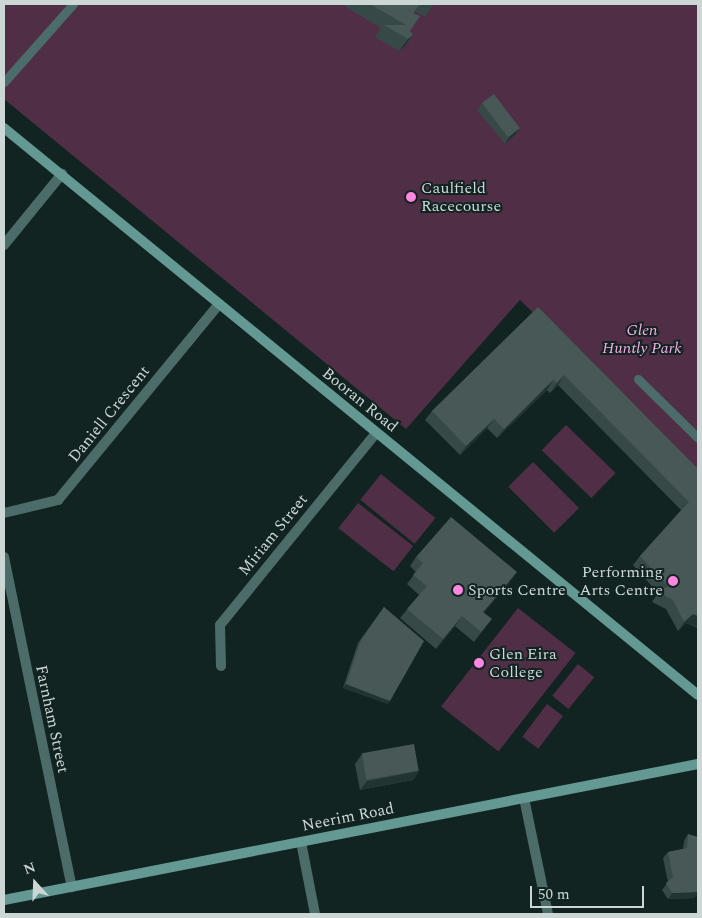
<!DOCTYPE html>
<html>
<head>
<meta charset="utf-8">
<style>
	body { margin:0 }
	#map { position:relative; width:702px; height:918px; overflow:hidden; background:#122422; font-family:Spectral,serif }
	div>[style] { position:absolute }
	.green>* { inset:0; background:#4f2e46; transform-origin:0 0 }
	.lane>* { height:9px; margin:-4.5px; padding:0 4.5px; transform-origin:4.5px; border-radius:4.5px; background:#4c6c69 }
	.street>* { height:10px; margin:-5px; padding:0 5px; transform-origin:5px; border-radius:5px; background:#4c6c69 }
	.secondary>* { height:10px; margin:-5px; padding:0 5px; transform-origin:5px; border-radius:5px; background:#639893 }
	.wall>* { inset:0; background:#374947 }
	.shaded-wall>* { inset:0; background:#223432 }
	.building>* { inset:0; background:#475856; transform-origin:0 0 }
	.dots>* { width:14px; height:14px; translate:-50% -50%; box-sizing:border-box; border:2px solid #122422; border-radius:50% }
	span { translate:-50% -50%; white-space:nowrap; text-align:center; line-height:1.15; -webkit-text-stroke:4px #122422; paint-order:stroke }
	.poi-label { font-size:16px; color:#ccd6d5 }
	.left { translate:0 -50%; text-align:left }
	.right { translate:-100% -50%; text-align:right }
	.park-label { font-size:16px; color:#f7abe3; font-style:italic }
	.street-label { font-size:16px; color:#ccd6d5 }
	.frame { position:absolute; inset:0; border:5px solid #ccd6d5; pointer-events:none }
	.north { position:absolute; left:10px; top:858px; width:50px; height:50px; -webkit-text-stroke:4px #122422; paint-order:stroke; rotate:340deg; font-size:14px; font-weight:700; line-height:20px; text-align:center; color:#ccd6d5 }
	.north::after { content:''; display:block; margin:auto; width:18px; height:22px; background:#ccd6d5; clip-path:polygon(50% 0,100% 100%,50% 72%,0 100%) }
	.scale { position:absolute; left:530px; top:886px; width:114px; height:22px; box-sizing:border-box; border:2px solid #ccd6d5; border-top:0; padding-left:6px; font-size:15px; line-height:18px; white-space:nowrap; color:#ccd6d5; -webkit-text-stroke:4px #122422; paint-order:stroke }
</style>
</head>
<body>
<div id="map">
	<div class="green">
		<i style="clip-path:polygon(4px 4px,698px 4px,698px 471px,520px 300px,406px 429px,4px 99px)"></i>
		<i style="left:566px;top:425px;width:69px;height:35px;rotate:44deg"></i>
		<i style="left:533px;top:462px;width:65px;height:35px;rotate:45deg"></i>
		<i style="left:381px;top:474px;width:70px;height:33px;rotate:39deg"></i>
		<i style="left:358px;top:503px;width:70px;height:32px;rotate:38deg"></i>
		<i style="left:518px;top:608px;width:73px;height:125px;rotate:38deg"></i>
		<i style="left:578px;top:664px;width:21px;height:41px;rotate:39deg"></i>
		<i style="left:547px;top:704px;width:20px;height:41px;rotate:37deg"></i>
	</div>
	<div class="lane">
		<i style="left:4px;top:82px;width:104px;rotate:-48.5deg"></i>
		<i style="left:638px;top:379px;width:84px;rotate:44.5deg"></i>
	</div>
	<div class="street">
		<i style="left:4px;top:245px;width:92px;rotate:-50.8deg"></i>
		<i style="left:4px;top:513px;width:56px;rotate:-13.5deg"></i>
		<i style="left:58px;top:500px;width:254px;rotate:-50.6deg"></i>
		<i style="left:4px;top:557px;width:337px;rotate:78.4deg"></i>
		<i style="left:221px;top:666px;width:41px;rotate:-91.4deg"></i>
		<i style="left:220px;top:625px;width:247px;rotate:-50.9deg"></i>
		<i style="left:524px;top:798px;width:118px;rotate:78.3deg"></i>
		<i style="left:301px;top:842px;width:73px;rotate:79deg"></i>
	</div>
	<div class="secondary">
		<i style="left:4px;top:128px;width:896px;rotate:39.25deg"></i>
		<i style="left:4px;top:900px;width:707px;rotate:-11.09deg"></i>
	</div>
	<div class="wall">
		<i style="clip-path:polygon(341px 4px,434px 4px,425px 17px,415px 11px,414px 13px,410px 31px,413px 35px,404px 47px,399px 51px,375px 37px,381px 28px)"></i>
		<i style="clip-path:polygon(482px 103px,515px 135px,505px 144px,477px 110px)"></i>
		<i style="clip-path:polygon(538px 307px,698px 469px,698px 628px,686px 623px,678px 631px,666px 609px,652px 602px,658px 593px,633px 565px,640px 556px,681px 510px,558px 385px,550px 393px,547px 390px,497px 438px,487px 428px,460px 455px,425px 420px,432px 411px)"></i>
		<i style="clip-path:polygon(416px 557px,510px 582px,484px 612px,485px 628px,474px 642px,455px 626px,436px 649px,400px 618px,419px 595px,407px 584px,416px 572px,410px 566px)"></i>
		<i style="clip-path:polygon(384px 607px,388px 704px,343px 688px,358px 643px)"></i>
		<i style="clip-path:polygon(362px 754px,419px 771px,413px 780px,360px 790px,355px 764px)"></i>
		<i style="clip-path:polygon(688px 834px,694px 898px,668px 899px,662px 890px,668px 882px,663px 858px,668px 852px,683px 849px,684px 841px)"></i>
	</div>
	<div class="shaded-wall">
		<i style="clip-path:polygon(413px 35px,404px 47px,399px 51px,408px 39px)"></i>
		<i style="clip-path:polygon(520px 128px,515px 135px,505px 144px,509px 137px)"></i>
		<i style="clip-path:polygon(564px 375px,558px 385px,550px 393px,557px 383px)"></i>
		<i style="clip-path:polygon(553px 380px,547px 390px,497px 438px,504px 429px)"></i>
		<i style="clip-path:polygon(494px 419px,487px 428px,460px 455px,466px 446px)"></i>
		<i style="clip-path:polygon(517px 572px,510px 582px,477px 621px,483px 612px)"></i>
		<i style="clip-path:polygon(693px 614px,698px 616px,698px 627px,686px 623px,678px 631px,684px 622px)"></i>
		<i style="clip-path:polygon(462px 616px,455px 626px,436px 649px,443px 639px)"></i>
		<i style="clip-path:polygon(492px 619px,485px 628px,474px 642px,481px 632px)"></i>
		<i style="clip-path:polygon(346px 684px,390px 701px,388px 704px,343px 688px)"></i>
		<i style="clip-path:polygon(419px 771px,413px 780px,360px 790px,367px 781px)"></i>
		<i style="clip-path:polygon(698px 892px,698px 894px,694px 898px,668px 899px,672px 893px)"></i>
	</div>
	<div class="building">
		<i style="clip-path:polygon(370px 4px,420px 4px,413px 13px,420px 16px,410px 31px,413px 35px,408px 39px,384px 25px,406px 25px)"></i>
		<i style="left:494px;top:94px;width:43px;height:15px;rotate:53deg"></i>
		<i style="clip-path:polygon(538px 307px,698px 469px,698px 616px,693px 614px,684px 622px,673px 600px,659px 592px,668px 586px,640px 556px,689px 502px,564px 375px,557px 383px,553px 380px,504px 429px,494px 419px,466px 446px,432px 411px)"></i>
		<i style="clip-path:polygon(451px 517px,517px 572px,483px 612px,492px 619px,481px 632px,462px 616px,443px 639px,407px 609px,427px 586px,413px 575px,423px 563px,416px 557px)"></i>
		<i style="clip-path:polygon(384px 607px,424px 641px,390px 701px,346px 684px,361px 640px)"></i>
		<i style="left:414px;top:744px;width:27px;height:53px;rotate:80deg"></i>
		<i style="clip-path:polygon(688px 834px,698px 837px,698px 892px,672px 893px,666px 883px,673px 877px,668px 852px,687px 848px)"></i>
	</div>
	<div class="dots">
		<i style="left:411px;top:197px;background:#fd86e1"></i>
		<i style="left:673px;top:581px;background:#fd86e1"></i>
		<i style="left:458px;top:590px;background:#fd86e1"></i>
		<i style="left:479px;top:663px;background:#fd86e1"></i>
	</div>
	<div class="poi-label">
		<span class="left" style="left:421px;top:197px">Caulfield<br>Racecourse</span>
		<span class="right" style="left:663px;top:581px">Performing<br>Arts Centre</span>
		<span class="left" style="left:468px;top:590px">Sports Centre</span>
		<span class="left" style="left:489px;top:663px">Glen Eira<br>College</span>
	</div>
	<div class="park-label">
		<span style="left:642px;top:339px">Glen<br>Huntly Park</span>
	</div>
	<div class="street-label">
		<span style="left:360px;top:400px;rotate:39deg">Booran Road</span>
		<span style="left:109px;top:414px;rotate:-51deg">Daniell Crescent</span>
		<span style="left:273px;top:535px;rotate:-51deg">Miriam Street</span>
		<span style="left:52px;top:719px;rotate:78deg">Farnham Street</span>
		<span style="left:348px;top:817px;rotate:-11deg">Neerim Road</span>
	</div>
	<div class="frame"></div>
	<div class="north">N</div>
	<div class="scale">50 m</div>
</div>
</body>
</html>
